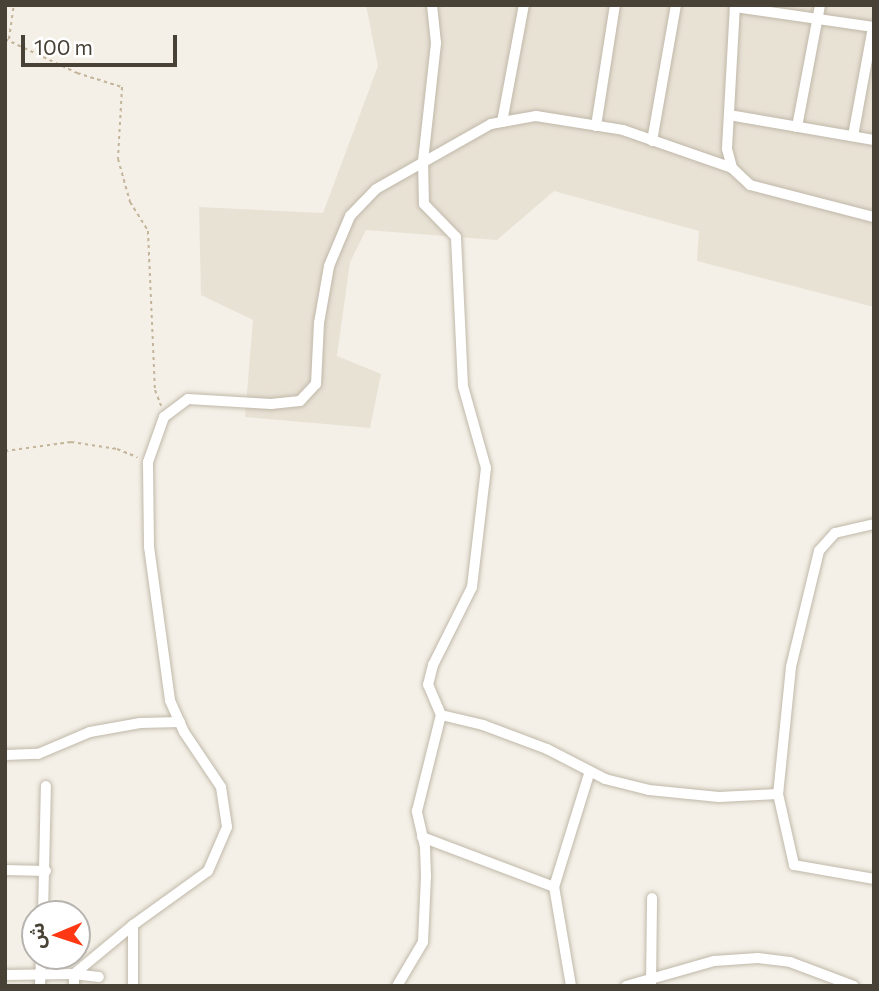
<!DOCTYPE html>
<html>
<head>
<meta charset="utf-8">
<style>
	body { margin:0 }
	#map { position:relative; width:879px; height:991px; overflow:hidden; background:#f4f0e7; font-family:Commissioner,"Noto Sans Arabic",sans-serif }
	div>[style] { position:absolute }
	.residential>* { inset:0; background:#e8e2d5 }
	.path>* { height:2px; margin-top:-1px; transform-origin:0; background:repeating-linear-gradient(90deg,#c3b49a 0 3.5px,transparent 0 7px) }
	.roads { filter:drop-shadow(0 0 2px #c0b8a9) drop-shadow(0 0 2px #c0b8a9) }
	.minor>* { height:10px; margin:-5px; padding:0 5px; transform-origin:5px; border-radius:5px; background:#fff }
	span { translate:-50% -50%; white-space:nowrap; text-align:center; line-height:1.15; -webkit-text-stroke:5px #fff; paint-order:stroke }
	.frame { position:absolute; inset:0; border:7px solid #484136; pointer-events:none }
	.north { position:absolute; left:21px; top:900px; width:70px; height:70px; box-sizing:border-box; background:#fff; border:2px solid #b6b3af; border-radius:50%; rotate:268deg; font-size:19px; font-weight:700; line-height:28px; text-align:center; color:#484136 }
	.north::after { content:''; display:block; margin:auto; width:24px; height:32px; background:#ff3813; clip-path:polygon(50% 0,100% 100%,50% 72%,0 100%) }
	.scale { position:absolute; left:21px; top:35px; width:156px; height:32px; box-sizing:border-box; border:4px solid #484136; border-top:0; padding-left:9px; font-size:21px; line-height:24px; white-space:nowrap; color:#484136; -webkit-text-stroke:5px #fff; paint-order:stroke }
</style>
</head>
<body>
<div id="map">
	<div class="residential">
		<i style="clip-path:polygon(366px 5px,874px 5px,874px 307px,697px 261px,699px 231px,554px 191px,497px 240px,366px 230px,350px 262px,337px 356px,381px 374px,370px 428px,245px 417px,253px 320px,201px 295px,199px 207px,323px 213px,378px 66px)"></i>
	</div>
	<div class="path">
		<i style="left:5px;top:39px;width:80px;rotate:25.3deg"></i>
		<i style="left:77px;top:73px;width:47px;rotate:17.3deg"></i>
		<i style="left:122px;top:87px;width:72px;rotate:93.2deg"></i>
		<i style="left:118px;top:159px;width:45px;rotate:74.4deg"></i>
		<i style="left:130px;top:202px;width:34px;rotate:58deg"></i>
		<i style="left:148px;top:231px;width:159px;rotate:87.5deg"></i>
		<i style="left:155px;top:390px;width:17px;rotate:69deg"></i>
		<i style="left:9px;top:39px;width:34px;rotate:-82deg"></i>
		<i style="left:5px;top:451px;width:67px;rotate:-7.8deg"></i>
		<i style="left:71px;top:442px;width:47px;rotate:8.7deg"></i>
		<i style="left:117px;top:449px;width:22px;rotate:22deg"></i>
	</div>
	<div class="roads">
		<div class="minor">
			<i style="left:735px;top:5px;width:144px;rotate:93.2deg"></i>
			<i style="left:727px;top:149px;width:20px;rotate:75deg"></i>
			<i style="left:732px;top:168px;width:25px;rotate:43deg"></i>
			<i style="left:750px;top:185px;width:128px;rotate:14.5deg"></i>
			<i style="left:735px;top:7px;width:140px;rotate:8.2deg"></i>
			<i style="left:729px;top:115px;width:147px;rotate:9.8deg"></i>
			<i style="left:502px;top:122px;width:119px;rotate:-79.4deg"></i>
			<i style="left:596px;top:126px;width:122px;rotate:-81.1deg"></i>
			<i style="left:797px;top:127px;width:124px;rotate:-79.3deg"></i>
			<i style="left:853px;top:136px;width:111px;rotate:-79.6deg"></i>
			<i style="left:652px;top:141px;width:138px;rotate:-80deg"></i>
			<i style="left:874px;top:524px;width:40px;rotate:167deg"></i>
			<i style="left:835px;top:533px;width:24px;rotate:132deg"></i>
			<i style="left:819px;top:551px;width:119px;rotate:103.6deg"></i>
			<i style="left:791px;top:667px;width:128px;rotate:95.8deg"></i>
			<i style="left:778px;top:794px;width:73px;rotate:77.3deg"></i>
			<i style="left:794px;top:865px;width:81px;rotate:9.9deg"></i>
			<i style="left:441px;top:715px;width:43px;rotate:13.4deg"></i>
			<i style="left:483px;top:725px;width:68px;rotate:20.6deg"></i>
			<i style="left:547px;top:749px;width:65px;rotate:27.3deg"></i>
			<i style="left:605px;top:779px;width:45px;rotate:14deg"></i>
			<i style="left:649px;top:790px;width:70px;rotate:5.7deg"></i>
			<i style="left:719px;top:797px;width:59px;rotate:-2.9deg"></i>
			<i style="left:5px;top:755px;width:33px;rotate:-2deg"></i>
			<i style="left:38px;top:754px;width:56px;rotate:-22.9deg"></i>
			<i style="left:90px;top:732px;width:51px;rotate:-10.2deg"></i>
			<i style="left:140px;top:723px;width:40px;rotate:-1.4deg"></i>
			<i style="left:422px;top:837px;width:141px;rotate:20.7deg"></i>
			<i style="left:5px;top:870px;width:41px;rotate:1.4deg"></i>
			<i style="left:43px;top:914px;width:128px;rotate:-88.7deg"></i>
			<i style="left:5px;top:975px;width:69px;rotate:-0.8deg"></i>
			<i style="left:74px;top:974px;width:25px;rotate:7deg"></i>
			<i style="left:651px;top:985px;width:87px;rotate:-89.3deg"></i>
			<i style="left:40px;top:986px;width:30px;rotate:-88deg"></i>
			<i style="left:74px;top:986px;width:12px;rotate:-90deg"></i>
			<i style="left:74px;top:974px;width:77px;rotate:-39.7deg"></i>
			<i style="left:133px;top:986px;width:61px;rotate:-90deg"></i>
			<i style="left:133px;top:925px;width:92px;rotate:-35.8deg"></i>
			<i style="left:208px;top:871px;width:48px;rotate:-66.6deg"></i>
			<i style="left:227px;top:827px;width:40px;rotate:-98.5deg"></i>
			<i style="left:221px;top:787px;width:66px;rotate:-123.9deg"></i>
			<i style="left:184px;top:732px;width:35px;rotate:-114deg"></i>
			<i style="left:170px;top:700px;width:154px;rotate:-97.8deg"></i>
			<i style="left:149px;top:547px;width:85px;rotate:-90.7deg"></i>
			<i style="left:148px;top:462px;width:48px;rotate:-70.4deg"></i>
			<i style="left:164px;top:417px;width:30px;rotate:-37deg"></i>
			<i style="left:188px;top:399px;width:83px;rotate:3.4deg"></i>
			<i style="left:271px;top:404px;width:29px;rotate:-6deg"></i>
			<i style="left:300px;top:401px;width:23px;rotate:-47deg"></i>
			<i style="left:316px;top:384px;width:61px;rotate:-87.2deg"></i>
			<i style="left:319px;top:323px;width:58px;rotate:-80deg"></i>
			<i style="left:329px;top:266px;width:54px;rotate:-67.2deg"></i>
			<i style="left:350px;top:216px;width:37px;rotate:-46deg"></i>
			<i style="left:376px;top:189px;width:132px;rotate:-29.5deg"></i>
			<i style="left:491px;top:124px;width:46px;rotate:-10.1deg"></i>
			<i style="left:536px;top:116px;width:88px;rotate:9.1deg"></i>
			<i style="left:623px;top:130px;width:115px;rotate:19.2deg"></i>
			<i style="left:397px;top:986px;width:51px;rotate:-59.4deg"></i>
			<i style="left:423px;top:942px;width:66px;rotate:-87.4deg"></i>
			<i style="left:426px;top:876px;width:29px;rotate:-92deg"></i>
			<i style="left:425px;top:847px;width:37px;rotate:-103deg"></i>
			<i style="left:417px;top:811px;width:99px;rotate:-76deg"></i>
			<i style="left:441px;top:715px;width:33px;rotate:-113deg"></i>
			<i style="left:428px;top:685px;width:21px;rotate:-76deg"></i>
			<i style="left:433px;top:665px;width:87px;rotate:-63.4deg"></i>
			<i style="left:472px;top:587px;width:120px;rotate:-83.3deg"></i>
			<i style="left:486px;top:468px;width:85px;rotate:-105.7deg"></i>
			<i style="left:463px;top:386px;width:149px;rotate:-92.7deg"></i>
			<i style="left:456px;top:237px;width:46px;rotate:-134.1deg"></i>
			<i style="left:424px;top:204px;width:43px;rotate:-91.3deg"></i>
			<i style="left:423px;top:161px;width:119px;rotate:-83.7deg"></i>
			<i style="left:436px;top:43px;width:38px;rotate:-96deg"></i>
			<i style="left:571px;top:986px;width:100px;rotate:-99.7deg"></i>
			<i style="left:554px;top:887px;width:121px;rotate:-72.8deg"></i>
			<i style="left:626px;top:986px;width:91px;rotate:-15.9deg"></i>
			<i style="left:714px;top:961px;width:44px;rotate:-3.9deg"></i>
			<i style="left:758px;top:958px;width:32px;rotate:7deg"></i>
			<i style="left:790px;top:962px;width:68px;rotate:20.6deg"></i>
		</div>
	</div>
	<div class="frame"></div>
	<div class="north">ش</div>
	<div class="scale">100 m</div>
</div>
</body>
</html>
